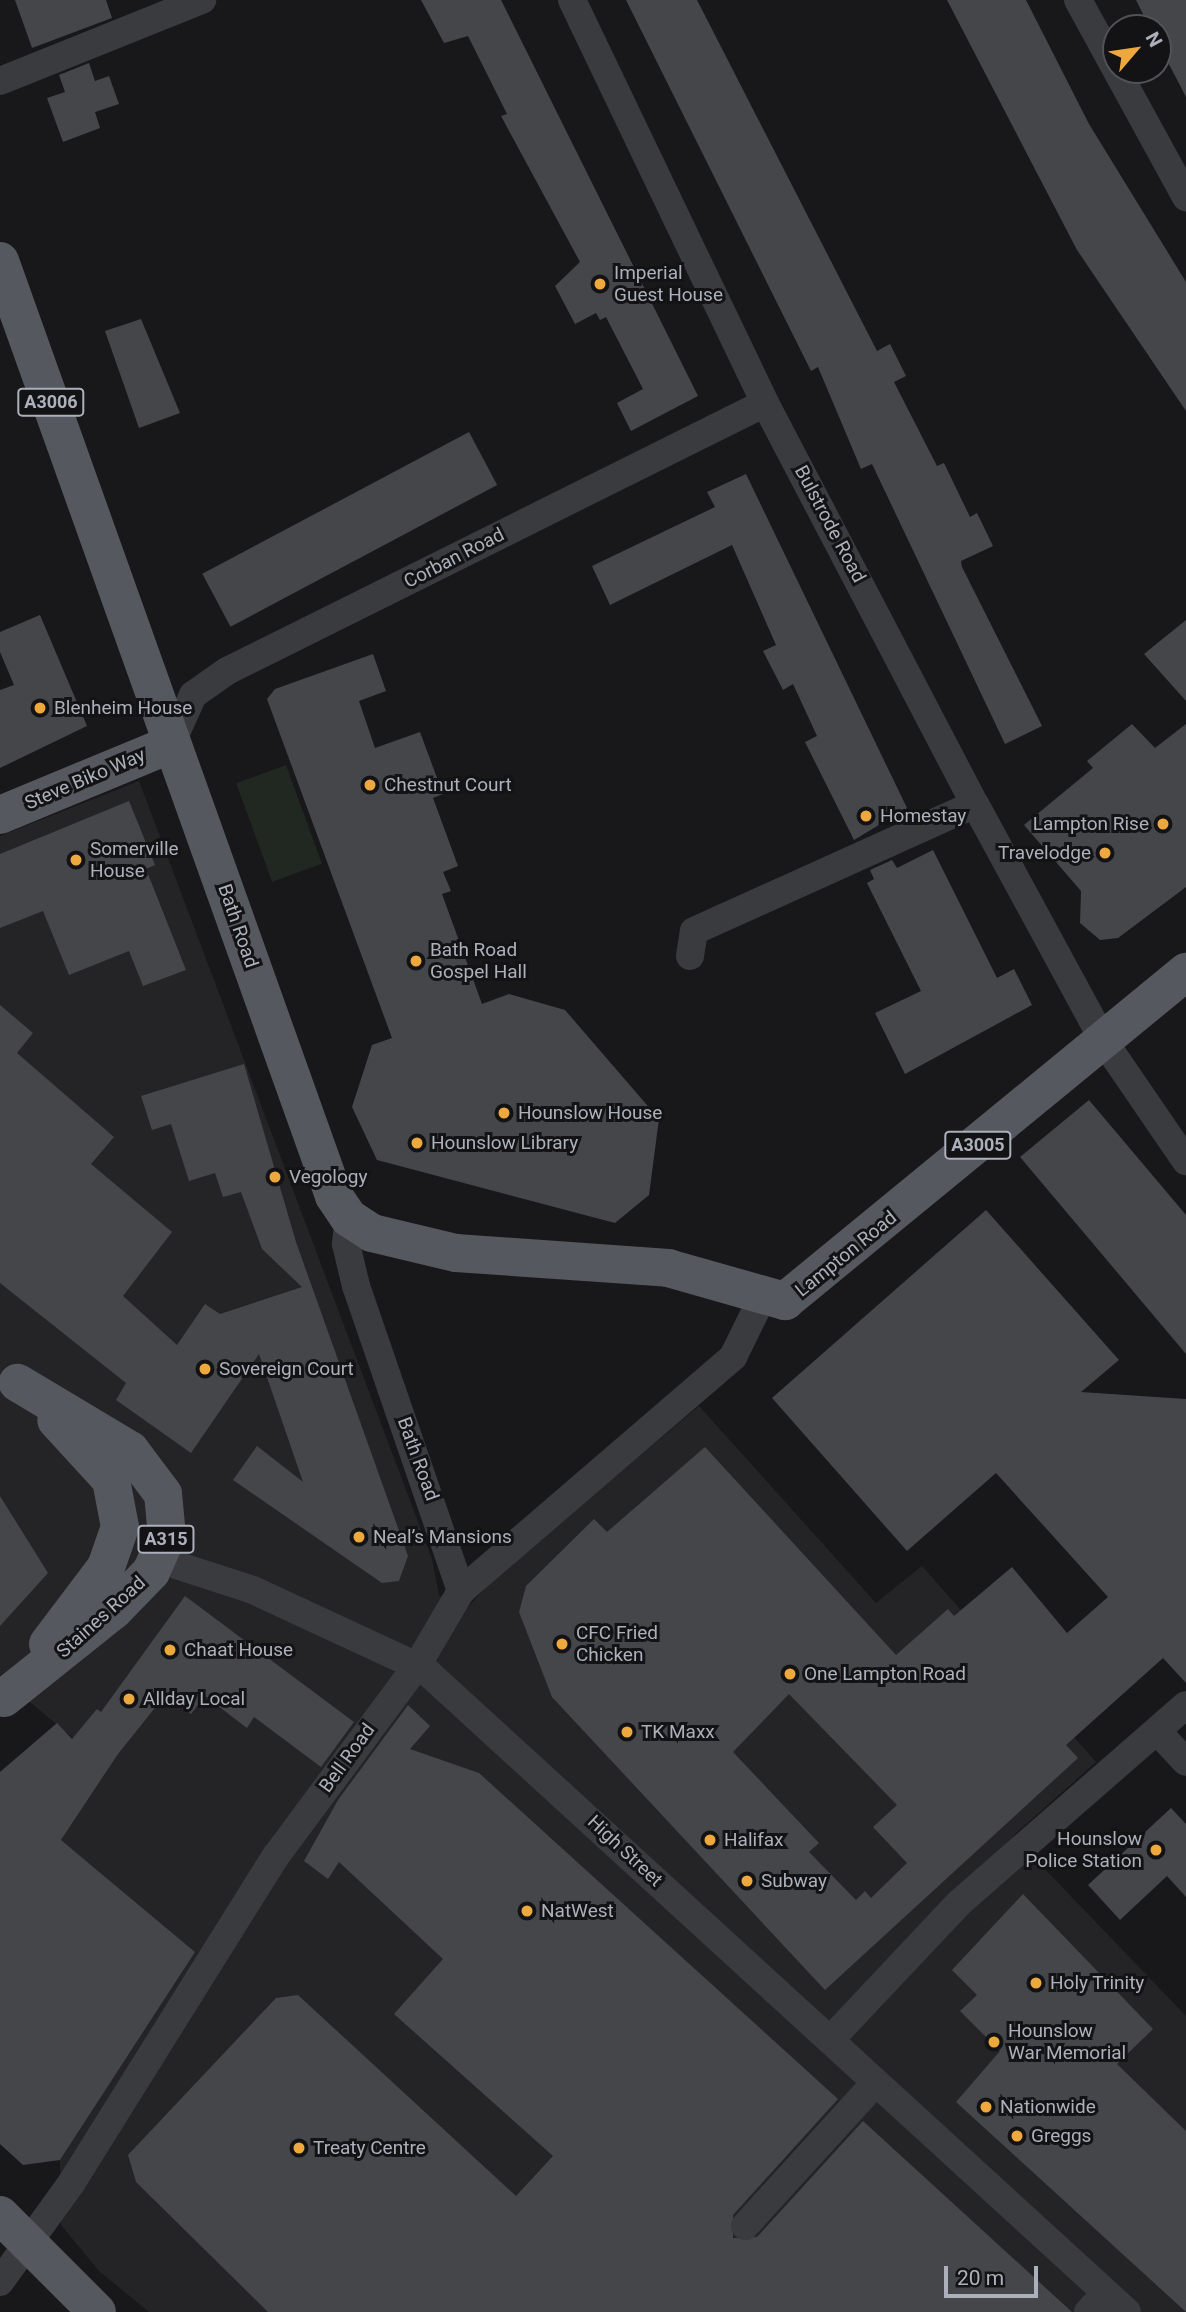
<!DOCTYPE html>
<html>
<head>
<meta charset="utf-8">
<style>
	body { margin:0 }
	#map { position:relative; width:1186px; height:2312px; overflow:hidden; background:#18181a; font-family:Roboto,sans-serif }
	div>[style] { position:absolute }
	.built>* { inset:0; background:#242427 }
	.green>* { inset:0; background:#202821; transform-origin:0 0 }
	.building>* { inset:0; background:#45464a; transform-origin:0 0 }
	.street>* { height:28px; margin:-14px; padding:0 14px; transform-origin:14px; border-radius:14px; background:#393b3f }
	.primary>* { height:38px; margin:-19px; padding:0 19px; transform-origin:19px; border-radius:19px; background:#55585e }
	.dots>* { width:19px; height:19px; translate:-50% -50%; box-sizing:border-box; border:4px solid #131315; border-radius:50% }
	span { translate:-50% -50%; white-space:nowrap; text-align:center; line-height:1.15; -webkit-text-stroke:6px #131315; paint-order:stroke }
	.shield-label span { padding:2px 5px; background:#131315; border:2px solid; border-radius:5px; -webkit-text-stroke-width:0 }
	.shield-label { font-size:18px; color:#abb0ba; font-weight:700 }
	.poi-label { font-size:19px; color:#abb0ba }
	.left { translate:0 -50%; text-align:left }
	.right { translate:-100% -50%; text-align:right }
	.street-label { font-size:19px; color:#abb0ba }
	.north { position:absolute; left:1102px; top:14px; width:70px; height:70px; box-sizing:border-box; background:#131315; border:2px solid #505257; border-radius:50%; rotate:61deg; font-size:19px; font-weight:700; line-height:28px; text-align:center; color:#abb0ba }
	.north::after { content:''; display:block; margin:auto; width:24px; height:32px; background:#eda83e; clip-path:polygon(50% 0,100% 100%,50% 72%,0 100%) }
	.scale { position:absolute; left:944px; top:2266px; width:94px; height:32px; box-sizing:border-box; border:4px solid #abb0ba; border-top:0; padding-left:9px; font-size:21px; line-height:24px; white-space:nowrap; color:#abb0ba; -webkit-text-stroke:5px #131315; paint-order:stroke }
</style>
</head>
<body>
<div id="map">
	<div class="built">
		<i style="clip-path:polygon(139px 781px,432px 1559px,439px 1595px,462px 1613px,496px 1577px,699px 1406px,876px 1603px,922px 1566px,1096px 1762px,1013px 1836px,1186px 2016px,1186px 2312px,149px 2312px,99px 2271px,61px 2225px,60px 2160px,195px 1952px,61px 1840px,109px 1768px,0 1677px,0 836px)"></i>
	</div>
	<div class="green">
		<i style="left:286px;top:765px;width:105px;height:53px;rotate:70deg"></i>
	</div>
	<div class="building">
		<i style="clip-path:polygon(15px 0,106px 0,112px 18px,32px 48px)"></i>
		<i style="clip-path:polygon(421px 0,501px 0,698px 396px,631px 431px,617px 403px,643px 389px,606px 317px,600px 320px,596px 313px,575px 324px,555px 286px,580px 262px,501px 116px,507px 114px,468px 36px,444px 43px)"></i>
		<i style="clip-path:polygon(626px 0,697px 0,877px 351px,890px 344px,906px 376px,894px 382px,937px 466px,944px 463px,970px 517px,977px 513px,993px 546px,961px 561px,962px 567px,1042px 726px,1005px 744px,872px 464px,861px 469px,818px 367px,811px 371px)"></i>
		<i style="clip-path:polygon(947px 0,1026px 0,1089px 124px,1186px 282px,1186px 411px,1077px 250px)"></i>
		<i style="clip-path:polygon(1136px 0,1186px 0,1186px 97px,1158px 43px,1158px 28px,1150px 28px)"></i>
		<i style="clip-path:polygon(89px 63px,95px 81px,109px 76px,119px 104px,95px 112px,100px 128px,63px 142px,47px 98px,65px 92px,59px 75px)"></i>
		<i style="clip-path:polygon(141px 319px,180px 413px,139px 428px,105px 331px)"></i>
		<i style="left:469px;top:432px;width:60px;height:302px;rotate:62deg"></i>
		<i style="clip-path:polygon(746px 474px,907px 808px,854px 840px,805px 742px,817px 736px,793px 684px,783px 690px,763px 651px,776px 645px,732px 545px,610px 605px,592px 566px,715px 507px,707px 492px)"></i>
		<i style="clip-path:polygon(40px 615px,87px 726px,0 768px,0 690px,14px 685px,0 652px,0 632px)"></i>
		<i style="clip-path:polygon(1186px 620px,1186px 701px,1144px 654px)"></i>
		<i style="clip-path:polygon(373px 654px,386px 691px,359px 701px,375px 748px,420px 732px,443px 794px,433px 798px,458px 866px,443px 872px,451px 891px,442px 894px,482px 1004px,509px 994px,565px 1010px,659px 1119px,649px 1195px,615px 1223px,377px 1160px,352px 1107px,372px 1045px,392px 1038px,267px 699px,275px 689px)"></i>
		<i style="clip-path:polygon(1132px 724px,1155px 748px,1186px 724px,1186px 887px,1118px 938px,1100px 940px,1080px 923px,1081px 891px,1024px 825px,1093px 768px,1087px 761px)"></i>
		<i style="clip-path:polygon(129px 801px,155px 865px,146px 869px,186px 970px,143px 986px,129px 951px,69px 975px,43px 911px,0 928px,0 854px)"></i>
		<i style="clip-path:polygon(933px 850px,997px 978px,1014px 969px,1032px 1005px,905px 1074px,875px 1013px,921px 991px,867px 883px,874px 879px,870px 870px,892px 860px,897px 868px)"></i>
		<i style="clip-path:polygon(0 1005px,33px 1033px,17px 1053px,114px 1137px,91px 1164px,172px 1232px,123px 1296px,177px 1345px,205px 1304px,220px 1314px,302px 1287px,262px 1249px,241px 1192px,223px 1197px,215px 1173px,189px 1181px,171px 1124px,152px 1130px,141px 1096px,244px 1064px,296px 1242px,408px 1556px,399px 1581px,382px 1583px,233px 1480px,257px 1446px,303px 1482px,259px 1354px,191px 1453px,116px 1400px,126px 1383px,0 1283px)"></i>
		<i style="clip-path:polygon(1089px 1100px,1186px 1215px,1186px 1354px,1020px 1157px)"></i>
		<i style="clip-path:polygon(evenodd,986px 1210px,1119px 1360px,1081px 1392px,1186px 1399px,1186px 1683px,1163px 1658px,1066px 1745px,1078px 1758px,825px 1990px,552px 1697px,519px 1612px,526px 1586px,594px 1519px,607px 1532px,705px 1447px,896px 1655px,948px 1609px,954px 1616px,1012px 1567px,1067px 1633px,1108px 1597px,996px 1473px,907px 1551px,772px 1398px,986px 1210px,789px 1694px,897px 1805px,873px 1827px,907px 1863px,871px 1898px,865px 1891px,856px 1900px,809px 1852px,819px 1843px,733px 1752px,789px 1694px)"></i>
		<i style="clip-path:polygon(0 1496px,48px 1573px,0 1626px)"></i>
		<i style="clip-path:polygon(185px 1596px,354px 1722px,321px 1767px,254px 1717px,247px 1728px,205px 1696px,191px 1714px,166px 1694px,118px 1754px,61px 1840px,195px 1952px,60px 2160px,23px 2165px,0 2144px,0 1772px,57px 1723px,72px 1739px,97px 1709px,101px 1712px)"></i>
		<i style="clip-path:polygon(408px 1705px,430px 1726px,410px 1749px,479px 1773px,838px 2099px,733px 2215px,733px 2238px,757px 2237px,863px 2121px,1072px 2312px,268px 2312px,136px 2182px,128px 2155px,276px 1998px,298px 1995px,516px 2196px,553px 2156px,394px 2014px,443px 1959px,339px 1862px,328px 1879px,304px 1861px,338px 1800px)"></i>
		<i style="clip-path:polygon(1171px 1808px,1186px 1824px,1186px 1897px,1167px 1876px,1120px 1920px,1088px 1885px)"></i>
		<i style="clip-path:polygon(1023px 1894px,1153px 2029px,1117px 2064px,1186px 2131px,1186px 2312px,956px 2102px,1000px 2051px,960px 2011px,977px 1995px,952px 1970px)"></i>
	</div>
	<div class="street">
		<i style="left:572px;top:0;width:447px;rotate:64.4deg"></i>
		<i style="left:765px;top:403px;width:453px;rotate:62.4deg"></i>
		<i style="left:975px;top:804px;width:268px;rotate:61.5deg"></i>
		<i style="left:1103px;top:1040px;width:147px;rotate:55.6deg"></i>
		<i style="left:1078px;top:0;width:225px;rotate:61.3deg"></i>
		<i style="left:0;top:81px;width:218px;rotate:-21.9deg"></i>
		<i style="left:171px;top:744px;width:54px;rotate:-65.8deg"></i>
		<i style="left:193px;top:695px;width:42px;rotate:-35.2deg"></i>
		<i style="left:227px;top:671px;width:601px;rotate:-26.48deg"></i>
		<i style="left:690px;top:956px;width:25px;rotate:-81deg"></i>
		<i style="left:694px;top:931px;width:308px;rotate:-24.3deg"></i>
		<i style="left:349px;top:1218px;width:26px;rotate:97deg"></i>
		<i style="left:346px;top:1244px;width:43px;rotate:76.6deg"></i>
		<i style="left:356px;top:1286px;width:323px;rotate:71deg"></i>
		<i style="left:176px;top:1565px;width:81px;rotate:18deg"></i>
		<i style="left:253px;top:1590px;width:190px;rotate:24.9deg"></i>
		<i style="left:425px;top:1670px;width:951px;rotate:42.44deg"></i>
		<i style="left:1157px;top:1731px;width:42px;rotate:46.9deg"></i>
		<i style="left:830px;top:2040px;width:188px;rotate:-46.7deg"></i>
		<i style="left:959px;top:1903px;width:301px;rotate:-41.1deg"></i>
		<i style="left:745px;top:2226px;width:192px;rotate:-47.7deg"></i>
		<i style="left:0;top:2282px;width:123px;rotate:-54.2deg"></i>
		<i style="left:72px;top:2182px;width:385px;rotate:-58deg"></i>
		<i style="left:276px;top:1856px;width:239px;rotate:-53.5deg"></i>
		<i style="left:418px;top:1664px;width:85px;rotate:-59.5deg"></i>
		<i style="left:461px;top:1591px;width:359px;rotate:-40.7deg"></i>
		<i style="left:733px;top:1357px;width:66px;rotate:-63.8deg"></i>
		<i style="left:1088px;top:2312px;width:25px;rotate:-47deg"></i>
	</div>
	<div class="primary">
		<i style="left:0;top:261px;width:993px;rotate:70.34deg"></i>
		<i style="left:334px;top:1196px;width:27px;rotate:56deg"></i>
		<i style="left:349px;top:1218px;width:27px;rotate:33deg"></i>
		<i style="left:372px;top:1233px;width:86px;rotate:13.4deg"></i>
		<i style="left:456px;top:1253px;width:213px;rotate:4deg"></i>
		<i style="left:668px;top:1268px;width:122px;rotate:15.8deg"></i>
		<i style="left:785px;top:1301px;width:519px;rotate:-39.37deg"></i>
		<i style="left:0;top:815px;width:185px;rotate:-22.5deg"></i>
		<i style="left:48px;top:1644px;width:96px;rotate:-53deg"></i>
		<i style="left:106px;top:1567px;width:42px;rotate:-70.7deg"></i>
		<i style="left:120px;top:1527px;width:48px;rotate:-100.8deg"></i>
		<i style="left:111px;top:1480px;width:81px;rotate:-132.5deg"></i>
		<i style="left:4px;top:1698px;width:141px;rotate:-38.7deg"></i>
		<i style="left:114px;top:1610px;width:53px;rotate:-45.8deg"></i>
		<i style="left:151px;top:1572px;width:39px;rotate:-66deg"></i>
		<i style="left:167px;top:1536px;width:42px;rotate:-95.4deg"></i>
		<i style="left:163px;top:1494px;width:55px;rotate:-126.9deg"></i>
		<i style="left:130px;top:1450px;width:131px;rotate:-149.1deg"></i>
		<i style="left:0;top:2215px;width:137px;rotate:45deg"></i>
	</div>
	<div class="dots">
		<i style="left:600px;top:284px;background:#eda83e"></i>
		<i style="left:40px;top:708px;background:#eda83e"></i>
		<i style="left:370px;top:785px;background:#eda83e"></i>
		<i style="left:866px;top:816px;background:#eda83e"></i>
		<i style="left:1163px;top:824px;background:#eda83e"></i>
		<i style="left:1105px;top:853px;background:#eda83e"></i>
		<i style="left:76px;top:860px;background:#eda83e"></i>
		<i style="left:416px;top:961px;background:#eda83e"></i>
		<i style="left:504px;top:1113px;background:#eda83e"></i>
		<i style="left:417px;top:1143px;background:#eda83e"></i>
		<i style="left:275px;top:1177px;background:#eda83e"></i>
		<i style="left:205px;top:1369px;background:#eda83e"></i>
		<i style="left:359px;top:1537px;background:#eda83e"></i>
		<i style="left:562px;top:1644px;background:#eda83e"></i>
		<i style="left:170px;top:1650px;background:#eda83e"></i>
		<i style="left:790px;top:1674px;background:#eda83e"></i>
		<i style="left:129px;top:1699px;background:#eda83e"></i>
		<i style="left:627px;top:1732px;background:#eda83e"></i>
		<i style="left:710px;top:1840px;background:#eda83e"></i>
		<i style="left:1156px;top:1850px;background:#eda83e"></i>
		<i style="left:747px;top:1881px;background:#eda83e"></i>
		<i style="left:527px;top:1911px;background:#eda83e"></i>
		<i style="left:1036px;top:1983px;background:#eda83e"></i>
		<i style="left:994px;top:2042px;background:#eda83e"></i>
		<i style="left:986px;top:2107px;background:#eda83e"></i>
		<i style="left:1017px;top:2136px;background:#eda83e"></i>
		<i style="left:299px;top:2148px;background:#eda83e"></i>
	</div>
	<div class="shield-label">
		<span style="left:51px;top:402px">A3006</span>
		<span style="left:978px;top:1145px">A3005</span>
		<span style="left:166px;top:1539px">A315</span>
	</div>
	<div class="poi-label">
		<span class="left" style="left:614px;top:284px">Imperial<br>Guest House</span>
		<span class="left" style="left:54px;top:708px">Blenheim House</span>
		<span class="left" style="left:384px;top:785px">Chestnut Court</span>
		<span class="left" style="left:880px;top:816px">Homestay</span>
		<span class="right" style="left:1149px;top:824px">Lampton Rise</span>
		<span class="left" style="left:90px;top:860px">Somerville<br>House</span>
		<span class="right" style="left:1091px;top:853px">Travelodge</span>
		<span class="left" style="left:430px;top:961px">Bath Road<br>Gospel Hall</span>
		<span class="left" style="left:518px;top:1113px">Hounslow House</span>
		<span class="left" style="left:431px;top:1143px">Hounslow Library</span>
		<span class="left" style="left:289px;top:1177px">Vegology</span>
		<span class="left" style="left:219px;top:1369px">Sovereign Court</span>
		<span class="left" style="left:373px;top:1537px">Neal’s Mansions</span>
		<span class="left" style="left:576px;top:1644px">CFC Fried<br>Chicken</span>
		<span class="left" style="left:184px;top:1650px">Chaat House</span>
		<span class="left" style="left:804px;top:1674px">One Lampton Road</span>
		<span class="left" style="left:143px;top:1699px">Allday Local</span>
		<span class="left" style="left:641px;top:1732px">TK Maxx</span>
		<span class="right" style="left:1142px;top:1850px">Hounslow<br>Police Station</span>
		<span class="left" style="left:724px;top:1840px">Halifax</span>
		<span class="left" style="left:761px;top:1881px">Subway</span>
		<span class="left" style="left:541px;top:1911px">NatWest</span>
		<span class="left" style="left:1050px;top:1983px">Holy Trinity</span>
		<span class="left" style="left:1008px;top:2042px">Hounslow<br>War Memorial</span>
		<span class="left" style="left:1000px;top:2107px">Nationwide</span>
		<span class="left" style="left:1031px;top:2136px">Greggs</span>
		<span class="left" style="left:313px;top:2148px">Treaty Centre</span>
	</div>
	<div class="street-label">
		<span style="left:830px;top:524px;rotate:62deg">Bulstrode Road</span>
		<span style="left:454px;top:558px;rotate:-27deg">Corban Road</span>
		<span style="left:85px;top:779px;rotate:-23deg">Steve Biko Way</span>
		<span style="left:238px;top:926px;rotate:71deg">Bath Road</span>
		<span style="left:846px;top:1254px;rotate:-39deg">Lampton Road</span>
		<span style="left:418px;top:1459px;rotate:70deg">Bath Road</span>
		<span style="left:101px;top:1617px;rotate:-42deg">Staines Road</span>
		<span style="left:347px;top:1758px;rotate:-54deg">Bell Road</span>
		<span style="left:625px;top:1851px;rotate:43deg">High Street</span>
	</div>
	<div class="north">N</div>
	<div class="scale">20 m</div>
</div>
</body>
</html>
